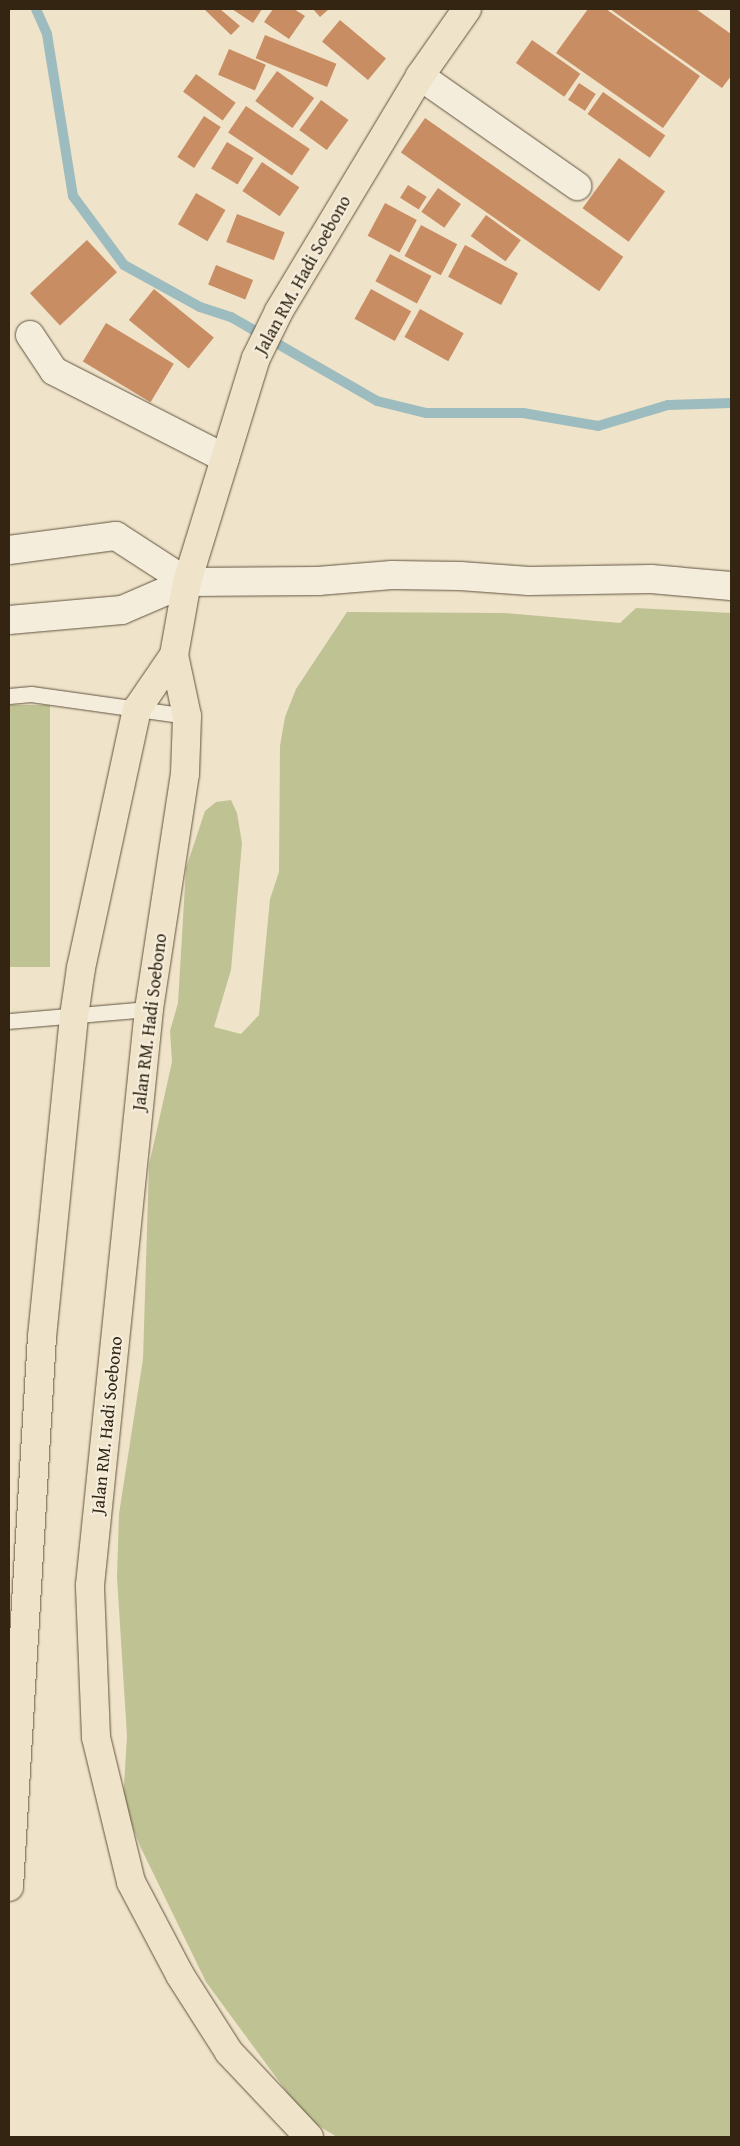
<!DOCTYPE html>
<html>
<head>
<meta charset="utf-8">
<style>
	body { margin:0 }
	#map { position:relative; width:740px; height:2146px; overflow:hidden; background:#efe3c9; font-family:"Gentium Book Plus",serif }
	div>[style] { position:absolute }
	.green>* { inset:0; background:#bfc293; transform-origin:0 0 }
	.stream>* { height:10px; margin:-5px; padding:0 5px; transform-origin:5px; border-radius:5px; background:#9dbcbf }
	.building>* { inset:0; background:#c98d64; transform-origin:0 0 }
	.roads { filter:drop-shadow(0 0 1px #625440) drop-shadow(0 0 1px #625440) }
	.lane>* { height:15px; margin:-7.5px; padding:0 7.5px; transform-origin:7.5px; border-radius:7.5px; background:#f5eddc }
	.street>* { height:28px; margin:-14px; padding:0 14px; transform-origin:14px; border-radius:14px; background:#f5eddc }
	.secondary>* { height:28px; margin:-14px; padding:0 14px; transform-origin:14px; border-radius:14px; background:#f5eddc }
	.primary>* { height:28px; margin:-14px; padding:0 14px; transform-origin:14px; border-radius:14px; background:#efe3c9 }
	span { translate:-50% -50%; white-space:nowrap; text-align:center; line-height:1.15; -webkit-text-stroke:4.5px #f5eddc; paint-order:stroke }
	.street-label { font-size:18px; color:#332512 }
	.frame { position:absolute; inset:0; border:10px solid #332512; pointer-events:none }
</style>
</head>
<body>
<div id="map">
	<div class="green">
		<i style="clip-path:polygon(636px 608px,731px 613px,731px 2137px,337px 2137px,306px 2118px,206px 1982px,140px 1846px,123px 1802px,127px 1736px,117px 1577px,119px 1514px,143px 1359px,149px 1165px,172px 1062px,170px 1031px,178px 1003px,186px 868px,205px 811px,216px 802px,231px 800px,237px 813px,242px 843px,231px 970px,214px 1027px,241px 1034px,259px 1015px,270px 899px,279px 872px,280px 746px,285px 717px,296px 689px,347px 612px,504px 613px,620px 623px)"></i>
		<i style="left:50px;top:705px;width:262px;height:41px;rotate:90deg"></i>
	</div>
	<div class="stream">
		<i style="left:36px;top:9px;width:27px;rotate:66deg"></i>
		<i style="left:47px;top:34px;width:164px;rotate:80.9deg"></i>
		<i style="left:73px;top:196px;width:86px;rotate:53.5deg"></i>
		<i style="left:124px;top:265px;width:87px;rotate:28.9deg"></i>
		<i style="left:200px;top:307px;width:33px;rotate:18deg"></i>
		<i style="left:231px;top:317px;width:168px;rotate:29.9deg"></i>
		<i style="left:377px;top:401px;width:50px;rotate:13.8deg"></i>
		<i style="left:426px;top:413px;width:97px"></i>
		<i style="left:523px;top:413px;width:76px;rotate:9.8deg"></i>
		<i style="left:598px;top:426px;width:73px;rotate:-16.7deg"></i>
		<i style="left:668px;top:405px;width:63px;rotate:-1.8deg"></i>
	</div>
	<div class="building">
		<i style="clip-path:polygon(204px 9px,220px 9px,240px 26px,231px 35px)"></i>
		<i style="clip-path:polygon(232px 9px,262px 9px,253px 23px)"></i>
		<i style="clip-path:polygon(273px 9px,294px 9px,305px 16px,289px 39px,264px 22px)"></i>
		<i style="clip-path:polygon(313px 9px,329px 9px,320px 17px)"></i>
		<i style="clip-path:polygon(588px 9px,606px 9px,700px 76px,663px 128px,556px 53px)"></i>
		<i style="clip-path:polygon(610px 9px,696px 9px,731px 34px,731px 76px,722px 88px)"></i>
		<i style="left:340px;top:20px;width:60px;height:28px;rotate:40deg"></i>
		<i style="left:265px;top:35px;width:77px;height:25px;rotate:22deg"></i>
		<i style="left:532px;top:40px;width:59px;height:28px;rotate:35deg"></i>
		<i style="left:229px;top:49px;width:40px;height:28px;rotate:23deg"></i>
		<i style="left:277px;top:71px;width:46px;height:37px;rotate:36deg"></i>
		<i style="left:196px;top:74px;width:49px;height:22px;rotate:36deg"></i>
		<i style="left:579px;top:83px;width:20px;height:20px;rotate:33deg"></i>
		<i style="left:603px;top:92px;width:76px;height:27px;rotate:35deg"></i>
		<i style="left:321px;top:100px;width:34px;height:37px;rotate:36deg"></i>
		<i style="left:246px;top:106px;width:77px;height:32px;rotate:34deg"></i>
		<i style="left:204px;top:116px;width:20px;height:49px;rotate:33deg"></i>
		<i style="left:425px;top:118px;width:242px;height:42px;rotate:35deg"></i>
		<i style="left:227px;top:142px;width:31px;height:31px;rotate:31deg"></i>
		<i style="left:619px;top:158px;width:57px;height:62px;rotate:36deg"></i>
		<i style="left:262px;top:162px;width:45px;height:35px;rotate:34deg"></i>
		<i style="left:408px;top:185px;width:22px;height:15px;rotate:32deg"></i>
		<i style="left:438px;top:188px;width:28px;height:29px;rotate:35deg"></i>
		<i style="left:196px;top:193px;width:34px;height:36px;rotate:30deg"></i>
		<i style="left:385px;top:203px;width:36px;height:37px;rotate:28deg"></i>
		<i style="left:237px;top:214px;width:51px;height:30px;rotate:21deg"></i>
		<i style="left:486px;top:215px;width:43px;height:26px;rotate:36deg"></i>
		<i style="left:421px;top:225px;width:41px;height:35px;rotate:28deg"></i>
		<i style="left:87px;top:240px;width:44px;height:78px;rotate:47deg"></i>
		<i style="left:465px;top:245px;width:60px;height:36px;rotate:28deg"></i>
		<i style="left:390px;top:254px;width:47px;height:31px;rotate:28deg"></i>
		<i style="left:216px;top:265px;width:40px;height:21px;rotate:22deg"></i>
		<i style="left:154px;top:289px;width:77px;height:40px;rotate:39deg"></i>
		<i style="left:371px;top:289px;width:46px;height:34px;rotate:29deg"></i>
		<i style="left:420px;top:309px;width:50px;height:32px;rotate:29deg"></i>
		<i style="left:106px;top:323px;width:79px;height:45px;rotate:31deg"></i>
	</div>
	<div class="roads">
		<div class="lane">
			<i style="left:9px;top:696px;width:22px;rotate:-5deg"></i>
			<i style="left:31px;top:694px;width:158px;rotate:8deg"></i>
			<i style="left:9px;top:1021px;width:141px;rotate:-4.9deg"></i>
		</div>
		<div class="street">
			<i style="left:420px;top:76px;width:192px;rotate:35deg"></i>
			<i style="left:30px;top:335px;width:43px;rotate:56.3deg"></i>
			<i style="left:54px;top:371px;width:192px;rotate:27deg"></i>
		</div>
		<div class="secondary">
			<i style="left:9px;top:550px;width:108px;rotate:-7.5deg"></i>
			<i style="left:116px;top:536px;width:85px;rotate:32.9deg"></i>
			<i style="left:9px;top:620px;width:113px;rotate:-5.1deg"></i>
			<i style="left:122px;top:610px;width:71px;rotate:-23.3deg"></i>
			<i style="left:187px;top:582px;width:131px;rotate:-0.4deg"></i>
			<i style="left:318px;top:581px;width:74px;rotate:-4.6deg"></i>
			<i style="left:392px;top:575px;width:68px;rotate:0.8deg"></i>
			<i style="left:460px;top:576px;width:69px;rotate:4.1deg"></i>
			<i style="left:529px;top:581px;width:122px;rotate:-0.9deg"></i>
			<i style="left:651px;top:579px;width:80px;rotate:5deg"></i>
		</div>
		<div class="primary">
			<i style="left:9px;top:1887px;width:551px;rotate:-86.57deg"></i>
			<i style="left:42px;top:1337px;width:323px;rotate:-84.3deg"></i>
			<i style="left:74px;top:1016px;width:49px;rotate:-81.7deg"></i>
			<i style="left:81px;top:968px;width:265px;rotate:-77.8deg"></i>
			<i style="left:137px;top:709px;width:65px;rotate:-55.6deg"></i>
			<i style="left:309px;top:2137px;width:117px;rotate:-133.3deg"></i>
			<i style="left:229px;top:2052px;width:91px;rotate:-122.5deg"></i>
			<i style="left:180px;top:1975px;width:105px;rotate:-117.8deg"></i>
			<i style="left:131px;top:1882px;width:149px;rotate:-103.6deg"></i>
			<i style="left:96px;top:1737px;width:152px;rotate:-92.3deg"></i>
			<i style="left:90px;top:1585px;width:579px;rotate:-84.15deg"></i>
			<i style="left:149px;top:1009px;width:238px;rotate:-81.3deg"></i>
			<i style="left:185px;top:774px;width:58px;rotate:-88deg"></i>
			<i style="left:187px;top:716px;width:62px;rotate:-102deg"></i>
			<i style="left:174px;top:655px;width:74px;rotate:-79.9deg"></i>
			<i style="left:187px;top:582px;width:234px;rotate:-72.9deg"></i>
			<i style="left:256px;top:358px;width:52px;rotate:-63.9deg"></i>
			<i style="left:279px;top:311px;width:274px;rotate:-59deg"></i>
			<i style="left:420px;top:76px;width:82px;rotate:-55deg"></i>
		</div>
	</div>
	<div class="street-label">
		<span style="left:303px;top:275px;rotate:-61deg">Jalan RM. Hadi Soebono</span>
		<span style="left:150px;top:1022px;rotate:-83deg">Jalan RM. Hadi Soebono</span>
		<span style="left:107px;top:1425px;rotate:-84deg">Jalan RM. Hadi Soebono</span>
	</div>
	<div class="frame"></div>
</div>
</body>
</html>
